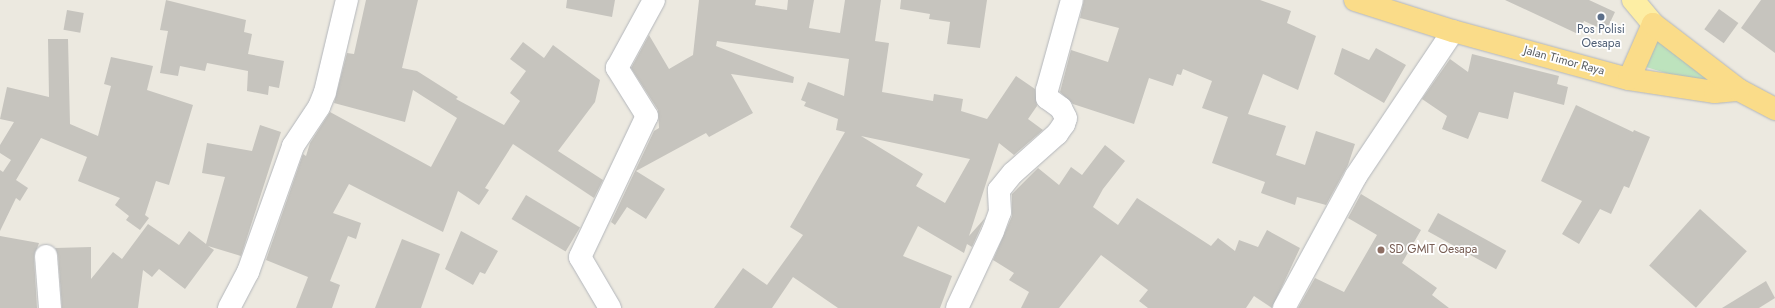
<!DOCTYPE html>
<html>
<head>
<meta charset="utf-8">
<style>
	body { margin:0 }
	#map { position:relative; width:1775px; height:308px; overflow:hidden; background:#ece9e0; font-family:Jost,sans-serif }
	div>[style] { position:absolute }
	.green>* { inset:0; background:#bde3bd }
	.building>* { inset:0; background:#c6c4be; transform-origin:0 0 }
	.roads { filter:drop-shadow(0 0 1px #b3b6bb) drop-shadow(0 0 1px #b3b6bb) }
	.minor>* { height:22px; margin:-11px; padding:0 11px; transform-origin:11px; border-radius:11px; background:#fff }
	.major>* { height:22px; margin:-11px; padding:0 11px; transform-origin:11px; border-radius:11px; background:#fdeea4 }
	.highway>* { height:22px; margin:-11px; padding:0 11px; transform-origin:11px; border-radius:11px; background:#fadc89 }
	.dots>* { width:11px; height:11px; translate:-50% -50%; box-sizing:border-box; border:2px solid #fff; border-radius:50% }
	span { translate:-50% -50%; white-space:nowrap; text-align:center; line-height:1.15; -webkit-text-stroke:3.5px #fff; paint-order:stroke }
	.service-label { font-size:12px; color:#4e5e75 }
	.street-label { font-size:12px; color:#595d61 }
	.education-label { font-size:12px; color:#785e54 }
	.left { translate:0 -50%; text-align:left }
</style>
</head>
<body>
<div id="map">
	<div class="green">
		<i style="clip-path:polygon(1645px 28px,1732px 93px,1626px 61px)"></i>
	</div>
	<div class="building">
		<i style="clip-path:polygon(166px 0,246px 20px,244px 32px,252px 34px,248px 54px,284px 61px,279px 88px,269px 86px,268px 95px,247px 91px,248px 71px,207px 63px,205px 71px,180px 66px,178px 76px,160px 73px,168px 31px,160px 30px)"></i>
		<i style="clip-path:polygon(366px 0,418px 0,402px 68px,417px 71px,458px 97px,456px 99px,504px 125px,520px 101px,510px 93px,526px 71px,510px 59px,523px 42px,544px 58px,553px 45px,600px 80px,595px 102px,558px 151px,603px 180px,594px 198px,513px 144px,485px 188px,489px 190px,479px 205px,458px 191px,443px 232px,349px 184px,333px 213px,361px 223px,356px 239px,348px 236px,330px 281px,340px 285px,332px 308px,296px 308px,308px 277px,266px 260px,303px 154px,306px 156px,310px 143px,330px 112px,431px 167px,457px 118px,413px 90px,405px 122px,334px 103px,347px 53px,354px 54px)"></i>
		<i style="clip-path:polygon(567px 0,615px 0,612px 17px,566px 8px)"></i>
		<i style="clip-path:polygon(evenodd,699px 0,756px 0,755px 5px,787px 10px,788px 0,814px 0,809px 28px,840px 33px,845px 0,881px 0,875px 41px,889px 43px,882px 92px,933px 101px,934px 94px,963px 99px,961px 111px,987px 119px,1016px 76px,1035px 89px,1037px 106px,1028px 119px,1043px 130px,1014px 155px,999px 143px,969px 236px,985px 218px,972px 247px,967px 244px,964px 253px,918px 226px,903px 256px,952px 276px,940px 308px,838px 308px,793px 277px,772px 308px,714px 308px,743px 268px,767px 285px,803px 235px,790px 227px,845px 132px,836px 130px,838px 119px,804px 106px,806px 102px,801px 100px,808px 82px,844px 96px,849px 59px,717px 41px,716px 46px,794px 77px,793px 83px,731px 74px,753px 113px,709px 137px,706px 133px,636px 171px,665px 189px,646px 219px,627px 207px,615px 225px,611px 222px,654px 131px,659px 128px,658px 110px,631px 68px,649px 35px,669px 69px,693px 55px,699px 0,861px 136px,970px 159px,945px 203px,916px 186px,923px 174px,861px 136px)"></i>
		<i style="clip-path:polygon(901px 0,987px 0,980px 48px,947px 44px,950px 22px,929px 19px,930px 14px,900px 9px)"></i>
		<i style="clip-path:polygon(1084px 0,1260px 0,1291px 11px,1287px 23px,1316px 36px,1298px 90px,1263px 74px,1248px 114px,1286px 126px,1276px 155px,1305px 165px,1316px 131px,1355px 144px,1348px 165px,1326px 205px,1297px 197px,1295px 205px,1261px 193px,1265px 182px,1212px 163px,1228px 117px,1202px 108px,1212px 81px,1183px 69px,1181px 75px,1177px 74px,1173px 86px,1149px 78px,1134px 124px,1073px 104px,1060px 92px,1071px 50px,1108px 62px,1119px 28px,1080px 18px)"></i>
		<i style="clip-path:polygon(1505px 0,1589px 0,1615px 12px,1606px 31px,1584px 21px,1578px 34px)"></i>
		<i style="clip-path:polygon(1761px 0,1775px 0,1775px 53px,1741px 28px)"></i>
		<i style="left:1719px;top:9px;width:24px;height:25px;rotate:36deg"></i>
		<i style="left:67px;top:10px;width:17px;height:20px;rotate:10deg"></i>
		<i style="clip-path:polygon(48px 39px,68px 39px,70px 124px,98px 136px,111px 86px,104px 84px,111px 57px,153px 66px,147px 90px,193px 105px,169px 185px,156px 181px,145px 215px,149px 218px,140px 230px,126px 220px,129px 216px,115px 205px,120px 198px,78px 181px,87px 157px,41px 138px,16px 180px,28px 188px,20px 201px,16px 198px,0 231px,0 170px,3px 172px,11px 160px,0 153px,0 145px,14px 122px,0 119px,7px 87px,49px 97px)"></i>
		<i style="clip-path:polygon(1342px 48px,1369px 60px,1376px 48px,1406px 65px,1384px 103px,1334px 74px)"></i>
		<i style="clip-path:polygon(1472px 54px,1559px 76px,1557px 84px,1568px 87px,1564px 105px,1514px 92px,1508px 119px,1479px 112px,1468px 139px,1442px 129px,1447px 116px,1422px 99px,1450px 59px,1468px 72px)"></i>
		<i style="clip-path:polygon(1576px 105px,1633px 132px,1634px 130px,1650px 137px,1629px 188px,1624px 186px,1611px 214px,1600px 209px,1579px 244px,1562px 234px,1582px 201px,1541px 181px)"></i>
		<i style="clip-path:polygon(260px 125px,281px 132px,241px 256px,208px 246px,214px 250px,185px 289px,159px 269px,152px 277px,143px 270px,138px 308px,62px 308px,58px 255px,55px 248px,91px 247px,91px 279px,113px 252px,122px 259px,148px 224px,179px 245px,189px 231px,206px 244px,225px 177px,202px 173px,207px 143px,252px 151px)"></i>
		<i style="clip-path:polygon(1105px 145px,1125px 161px,1103px 189px,1093px 207px,1118px 225px,1137px 198px,1211px 246px,1218px 238px,1235px 251px,1239px 240px,1258px 247px,1267px 230px,1300px 248px,1272px 308px,1254px 296px,1246px 308px,1148px 308px,1139px 301px,1148px 290px,1101px 255px,1059px 308px,1021px 308px,1029px 292px,1009px 280px,1014px 273px,993px 260px,1012px 216px,1012px 194px,1038px 168px,1059px 185px,1071px 167px,1082px 175px)"></i>
		<i style="clip-path:polygon(1361px 194px,1421px 230px,1402px 263px,1437px 288px,1432px 295px,1449px 308px,1298px 308px,1315px 278px,1344px 292px,1377px 235px,1348px 218px)"></i>
		<i style="left:526px;top:195px;width:63px;height:28px;rotate:31deg"></i>
		<i style="left:1700px;top:209px;width:63px;height:76px;rotate:42deg"></i>
		<i style="left:1438px;top:213px;width:78px;height:21px;rotate:29deg"></i>
		<i style="clip-path:polygon(461px 231px,498px 251px,485px 274px,480px 272px,473px 285px,445px 269px)"></i>
		<i style="clip-path:polygon(0 236px,39px 243px,34px 257px,37px 308px,0 308px)"></i>
		<i style="clip-path:polygon(402px 239px,440px 254px,421px 308px,375px 308px)"></i>
		<i style="clip-path:polygon(1766px 281px,1775px 298px,1759px 308px,1722px 308px)"></i>
	</div>
	<div class="roads">
		<div class="minor">
			<i style="left:46px;top:256px;width:52px;rotate:85.6deg"></i>
			<i style="left:229px;top:308px;width:41px;rotate:-62.2deg"></i>
			<i style="left:248px;top:272px;width:134px;rotate:-70.3deg"></i>
			<i style="left:293px;top:146px;width:47px;rotate:-56.3deg"></i>
			<i style="left:319px;top:107px;width:16px;rotate:-68deg"></i>
			<i style="left:325px;top:92px;width:95px;rotate:-76.6deg"></i>
			<i style="left:610px;top:308px;width:59px;rotate:-120.5deg"></i>
			<i style="left:580px;top:257px;width:156px;rotate:-64.6deg"></i>
			<i style="left:647px;top:116px;width:57px;rotate:-122deg"></i>
			<i style="left:617px;top:68px;width:77px;rotate:-61.4deg"></i>
			<i style="left:957px;top:308px;width:85px;rotate:-64.9deg"></i>
			<i style="left:993px;top:231px;width:20px;rotate:-70deg"></i>
			<i style="left:1000px;top:212px;width:22px;rotate:-93deg"></i>
			<i style="left:999px;top:190px;width:22px;rotate:-51deg"></i>
			<i style="left:1013px;top:173px;width:59px;rotate:-41.6deg"></i>
			<i style="left:1057px;top:134px;width:12px;rotate:-55deg"></i>
			<i style="left:1064px;top:124px;width:6px;rotate:-72deg"></i>
			<i style="left:1066px;top:118px;width:11px;rotate:-117deg"></i>
			<i style="left:1061px;top:108px;width:17px;rotate:-144deg"></i>
			<i style="left:1047px;top:98px;width:8px;rotate:-90deg"></i>
			<i style="left:1047px;top:90px;width:93px;rotate:-74.5deg"></i>
			<i style="left:1284px;top:308px;width:150px;rotate:-61.4deg"></i>
			<i style="left:1356px;top:176px;width:174px;rotate:-56.2deg"></i>
		</div>
		<div class="major">
			<i style="left:1633px;top:0;width:31px;rotate:50deg"></i>
		</div>
		<div class="highway">
			<i style="left:1355px;top:0;width:103px;rotate:17.6deg"></i>
			<i style="left:1453px;top:31px;width:182px;rotate:15.3deg"></i>
			<i style="left:1629px;top:79px;width:87px;rotate:8.6deg"></i>
			<i style="left:1715px;top:92px;width:24px;rotate:-5deg"></i>
			<i style="left:1739px;top:90px;width:41px;rotate:27.8deg"></i>
			<i style="left:1629px;top:79px;width:60px;rotate:-66.4deg"></i>
			<i style="left:1653px;top:24px;width:108px;rotate:37.5deg"></i>
		</div>
	</div>
	<div class="dots">
		<i style="left:1601px;top:17px;background:#5c6f8a"></i>
		<i style="left:1381px;top:250px;background:#8d6e63"></i>
	</div>
	<div class="service-label">
		<span style="left:1601px;top:37px">Pos Polisi<br>Oesapa</span>
	</div>
	<div class="street-label">
		<span style="left:1564px;top:61px;rotate:15deg">Jalan Timor Raya</span>
	</div>
	<div class="education-label">
		<span class="left" style="left:1389px;top:250px">SD GMIT Oesapa</span>
	</div>
</div>
</body>
</html>
